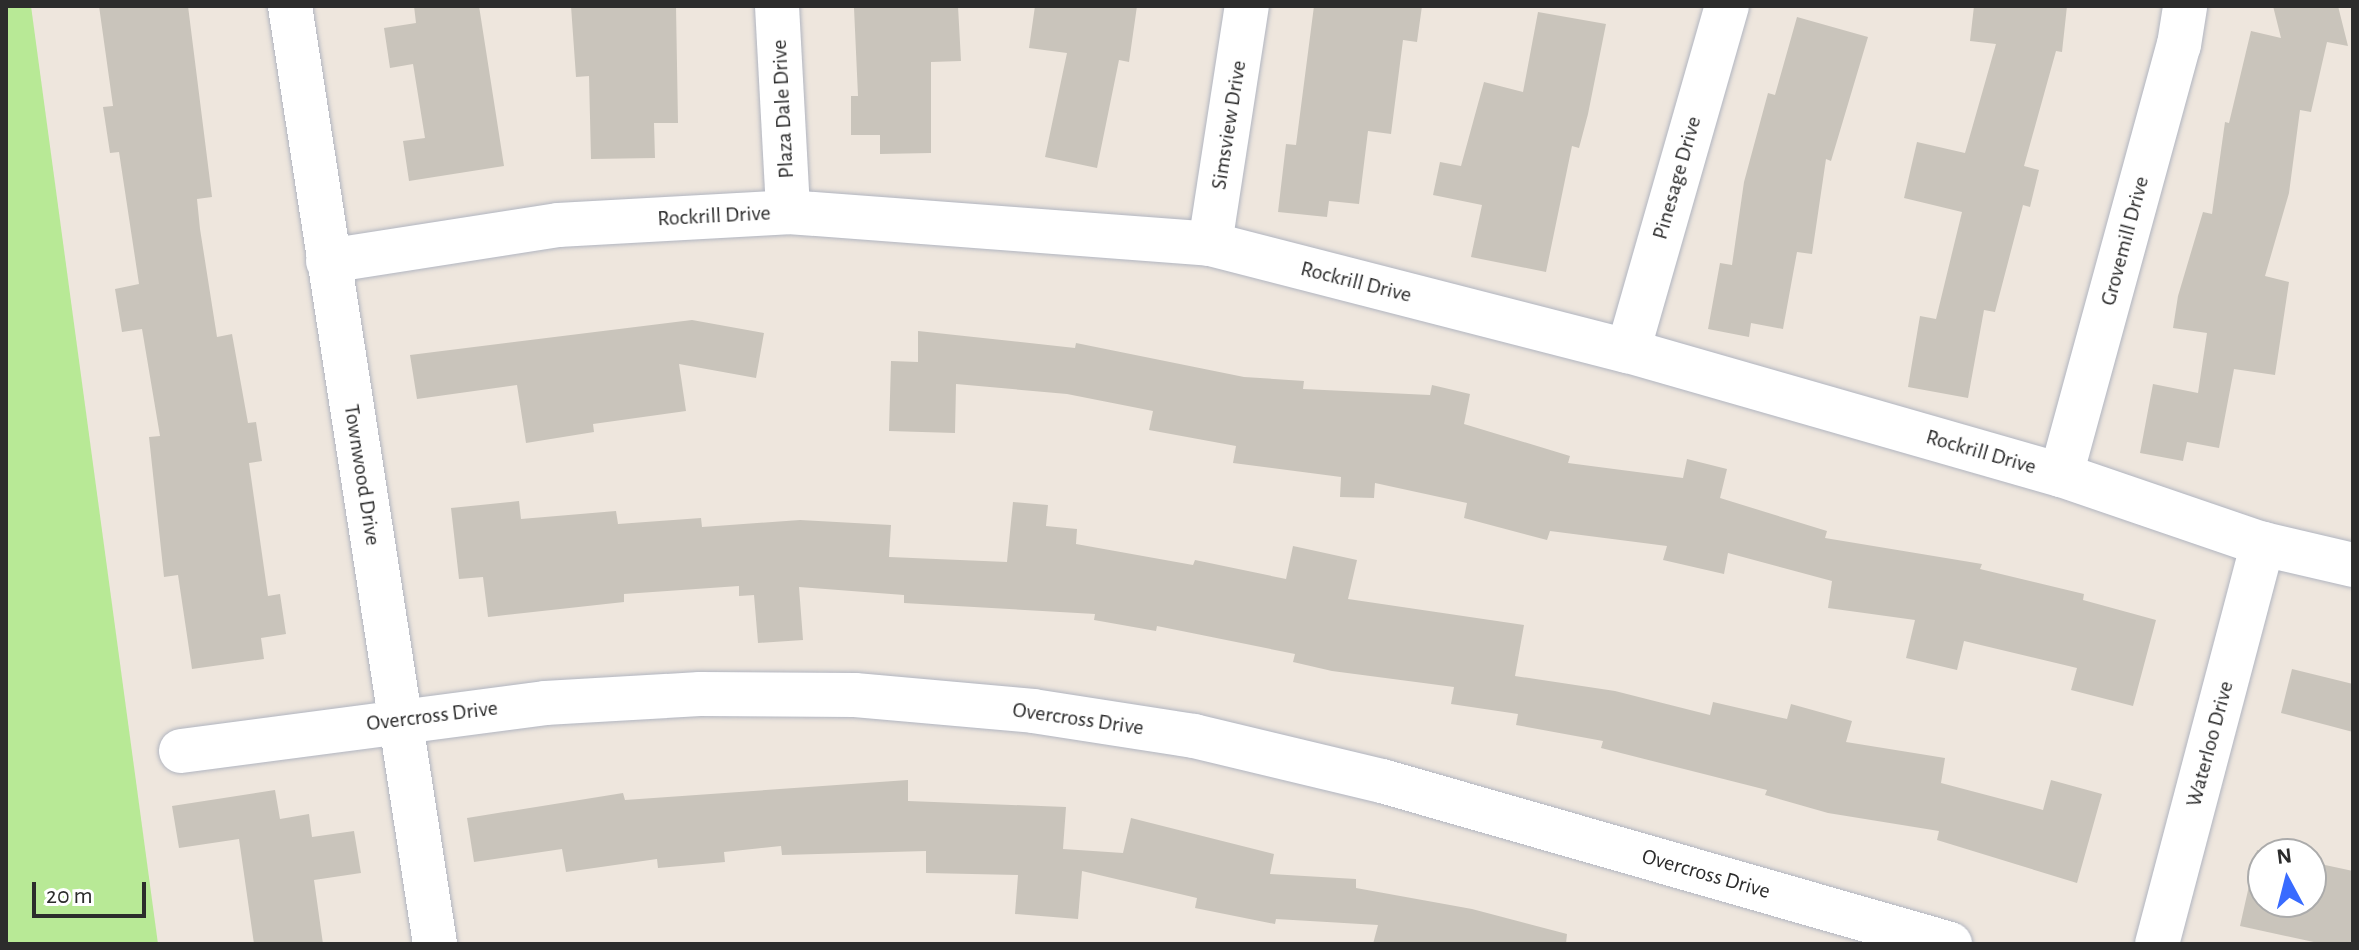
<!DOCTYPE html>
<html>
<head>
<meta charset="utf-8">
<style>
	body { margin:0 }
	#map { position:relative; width:2359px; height:950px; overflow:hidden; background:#eee6dd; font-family:"Alegreya Sans",sans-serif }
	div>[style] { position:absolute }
	.green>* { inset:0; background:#b8e996 }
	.building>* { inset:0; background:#c9c4bb }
	.roads { filter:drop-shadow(0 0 2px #b1b5c0) drop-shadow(0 0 2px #b1b5c0) }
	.minor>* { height:44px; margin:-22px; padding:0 22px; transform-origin:22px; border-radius:22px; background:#fff }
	span { translate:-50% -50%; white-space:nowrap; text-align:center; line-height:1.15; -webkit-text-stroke:7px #fff; paint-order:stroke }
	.street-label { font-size:22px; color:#2c2c2c }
	.frame { position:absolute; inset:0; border:8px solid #2c2c2c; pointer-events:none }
	.north { position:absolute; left:2247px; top:838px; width:80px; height:80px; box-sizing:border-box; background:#fff; border:2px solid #ababab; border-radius:50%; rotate:353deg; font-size:22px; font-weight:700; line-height:32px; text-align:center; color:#2c2c2c }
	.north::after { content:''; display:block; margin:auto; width:28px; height:36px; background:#396bff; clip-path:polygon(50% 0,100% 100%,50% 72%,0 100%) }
	.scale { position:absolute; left:32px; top:882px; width:114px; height:36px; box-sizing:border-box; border:4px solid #2c2c2c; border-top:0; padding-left:10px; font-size:24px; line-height:28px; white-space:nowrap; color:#2c2c2c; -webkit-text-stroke:6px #fff; paint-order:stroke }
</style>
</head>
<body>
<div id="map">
	<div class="green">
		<i style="clip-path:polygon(6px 6px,31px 6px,158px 944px,6px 944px)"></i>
	</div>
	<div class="building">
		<i style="clip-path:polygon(99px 6px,188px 6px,212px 197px,197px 199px,200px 229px,217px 337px,232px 334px,248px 423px,256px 422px,262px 461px,249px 463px,268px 596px,280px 594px,286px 634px,261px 638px,264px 659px,192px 669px,178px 575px,164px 577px,149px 437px,160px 436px,142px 329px,122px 332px,115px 289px,139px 284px,119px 152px,110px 153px,103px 107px,113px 106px)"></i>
		<i style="clip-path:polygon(414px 6px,479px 6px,504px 166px,409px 181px,403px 141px,425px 138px,413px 64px,390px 68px,384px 28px,416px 23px)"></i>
		<i style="clip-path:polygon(571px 6px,676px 6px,678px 123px,654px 123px,655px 158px,591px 159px,589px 76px,576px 77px)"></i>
		<i style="clip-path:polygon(958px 6px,961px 61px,931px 62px,931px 153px,880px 154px,880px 135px,851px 135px,851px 96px,858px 96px,854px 8px)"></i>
		<i style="clip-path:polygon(1035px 6px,1137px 6px,1129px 62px,1119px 60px,1097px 168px,1045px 157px,1067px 53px,1029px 48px)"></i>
		<i style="clip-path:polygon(1314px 6px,1422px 6px,1417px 42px,1403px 40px,1391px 134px,1368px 131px,1359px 204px,1329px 201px,1327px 217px,1278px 212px,1286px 144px,1296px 145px)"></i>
		<i style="clip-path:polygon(1974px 6px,2067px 6px,2062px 52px,2056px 51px,2024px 166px,2039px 170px,2030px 207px,2023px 205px,1995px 312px,1984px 310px,1968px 398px,1908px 387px,1920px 316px,1936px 319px,1962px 212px,1904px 198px,1917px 142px,1965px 153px,1996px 44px,1970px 41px)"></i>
		<i style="clip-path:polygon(2273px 6px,2338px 6px,2348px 46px,2327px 42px,2311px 112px,2300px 110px,2289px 193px,2265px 276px,2289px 282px,2275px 375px,2234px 369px,2219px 448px,2187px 442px,2183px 461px,2140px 453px,2153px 384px,2198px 393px,2207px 333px,2173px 328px,2178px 296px,2203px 212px,2212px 214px,2225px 122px,2229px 123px,2251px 31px,2281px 38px)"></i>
		<i style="clip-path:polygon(1538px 12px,1606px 24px,1588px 114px,1579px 148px,1572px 146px,1546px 272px,1471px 257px,1482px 205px,1433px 195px,1440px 162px,1461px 166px,1484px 82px,1523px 92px)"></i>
		<i style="clip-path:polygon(1797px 17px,1868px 37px,1831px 161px,1826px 159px,1812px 254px,1797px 252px,1783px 329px,1751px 323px,1749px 337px,1708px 329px,1720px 263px,1732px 265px,1744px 182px,1768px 93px,1775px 95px)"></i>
		<i style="clip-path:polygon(692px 320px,764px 333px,756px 378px,679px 364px,686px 411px,593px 424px,594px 432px,526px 443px,517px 385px,417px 399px,410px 355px)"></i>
		<i style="clip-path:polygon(918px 331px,1075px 348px,1076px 343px,1244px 377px,1304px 381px,1303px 389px,1430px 395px,1432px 385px,1470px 394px,1464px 424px,1570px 456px,1568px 463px,1683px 478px,1687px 459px,1727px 469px,1720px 498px,1827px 531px,1825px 538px,1982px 564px,1980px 569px,2084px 594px,2083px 600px,2156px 620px,2133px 706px,2071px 690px,2077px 668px,1964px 641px,1957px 670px,1906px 658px,1915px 620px,1828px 608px,1832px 581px,1728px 553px,1724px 574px,1663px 560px,1667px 546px,1550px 531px,1547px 540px,1464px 518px,1467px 503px,1375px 483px,1374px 498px,1340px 497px,1341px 477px,1233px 463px,1236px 446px,1149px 430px,1153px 411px,1067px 394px,956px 384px,955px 433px,889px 431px,891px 361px,918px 362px)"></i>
		<i style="clip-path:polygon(519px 501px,521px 519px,616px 511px,618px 524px,701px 518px,702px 527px,800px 520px,891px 525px,889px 557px,1007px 562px,1013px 502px,1048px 505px,1046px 526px,1077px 529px,1076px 544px,1193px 565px,1195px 560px,1286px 579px,1293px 546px,1357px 560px,1348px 599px,1524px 625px,1515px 676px,1615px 691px,1710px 715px,1713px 702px,1787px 719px,1791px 704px,1852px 721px,1846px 742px,1945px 758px,1941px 783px,2043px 810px,2051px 780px,2102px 794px,2077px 883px,1937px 840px,1939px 831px,1828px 813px,1765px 795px,1767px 790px,1601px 748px,1603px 741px,1516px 725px,1518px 714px,1451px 704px,1454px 687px,1332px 671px,1293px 662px,1295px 654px,1157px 626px,1156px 631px,1094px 620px,1095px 614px,904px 603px,904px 595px,799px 587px,803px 640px,758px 643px,754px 595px,739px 596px,739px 586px,624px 594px,624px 602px,488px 617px,483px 577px,459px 579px,451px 508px)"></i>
		<i style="clip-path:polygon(2292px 669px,2353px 684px,2353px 732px,2281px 713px)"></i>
		<i style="clip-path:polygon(908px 780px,908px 801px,1066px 807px,1063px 849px,1123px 853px,1131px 818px,1274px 854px,1270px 874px,1356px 879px,1356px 888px,1472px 909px,1567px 934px,1566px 944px,1373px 944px,1378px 925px,1276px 919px,1275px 924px,1195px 908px,1197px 898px,1082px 871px,1078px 919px,1015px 914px,1018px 875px,926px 873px,926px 851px,782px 855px,781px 846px,724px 852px,725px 862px,658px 868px,657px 859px,566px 872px,562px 849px,474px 862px,467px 818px,623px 793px,625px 800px)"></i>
		<i style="clip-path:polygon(275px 790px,280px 819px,309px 814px,312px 837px,354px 831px,361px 873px,314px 880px,323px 944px,254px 944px,239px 839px,179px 848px,172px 806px)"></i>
		<i style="clip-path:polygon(2257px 850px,2274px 854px,2263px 854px,2263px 902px,2311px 902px,2311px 862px,2353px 871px,2353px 944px,2323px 944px,2240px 926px)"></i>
	</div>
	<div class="roads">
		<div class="minor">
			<i style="left:290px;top:6px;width:949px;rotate:81.21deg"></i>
			<i style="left:777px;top:6px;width:206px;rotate:86.9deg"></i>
			<i style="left:1210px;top:244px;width:241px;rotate:-81.2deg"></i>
			<i style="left:328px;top:261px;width:233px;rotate:-8.9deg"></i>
			<i style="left:558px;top:225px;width:230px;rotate:-3.2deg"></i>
			<i style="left:788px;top:212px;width:423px;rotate:4.3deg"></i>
			<i style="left:1210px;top:244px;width:431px;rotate:14.4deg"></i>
			<i style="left:1628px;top:351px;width:450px;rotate:16deg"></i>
			<i style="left:2061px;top:475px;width:213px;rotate:18.9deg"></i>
			<i style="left:2263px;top:544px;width:92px;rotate:13.1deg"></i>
			<i style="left:1628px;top:351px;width:359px;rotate:-74deg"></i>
			<i style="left:2061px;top:475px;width:446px;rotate:-74.7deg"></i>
			<i style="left:2179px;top:45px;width:39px;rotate:-81deg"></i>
			<i style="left:181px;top:751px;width:367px;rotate:-7.5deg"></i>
			<i style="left:545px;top:703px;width:155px;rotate:-3.3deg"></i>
			<i style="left:700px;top:694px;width:155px;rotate:0.4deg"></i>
			<i style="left:855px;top:695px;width:179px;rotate:5.1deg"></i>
			<i style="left:1033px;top:711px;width:163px;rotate:8.8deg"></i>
			<i style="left:1194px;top:736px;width:193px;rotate:13.5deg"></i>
			<i style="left:1382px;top:781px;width:591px;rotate:16.01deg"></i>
			<i style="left:2157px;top:944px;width:414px;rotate:-75.2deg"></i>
		</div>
	</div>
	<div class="street-label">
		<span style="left:783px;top:109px;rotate:-93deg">Plaza Dale Drive</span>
		<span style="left:1229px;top:125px;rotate:-81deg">Simsview Drive</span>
		<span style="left:1677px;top:178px;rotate:-74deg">Pinesage Drive</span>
		<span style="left:714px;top:216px;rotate:-3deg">Rockrill Drive</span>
		<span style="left:2125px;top:241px;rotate:-75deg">Grovemill Drive</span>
		<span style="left:1356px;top:282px;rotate:14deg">Rockrill Drive</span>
		<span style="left:1981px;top:452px;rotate:16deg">Rockrill Drive</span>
		<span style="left:362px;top:475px;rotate:81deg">Townwood Drive</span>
		<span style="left:432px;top:716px;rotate:-7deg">Overcross Drive</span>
		<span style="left:1078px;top:719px;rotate:8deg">Overcross Drive</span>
		<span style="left:2210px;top:744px;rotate:-75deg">Waterloo Drive</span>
		<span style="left:1706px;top:874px;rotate:16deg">Overcross Drive</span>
	</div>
	<div class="frame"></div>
	<div class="north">N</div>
	<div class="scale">20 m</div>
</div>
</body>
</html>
